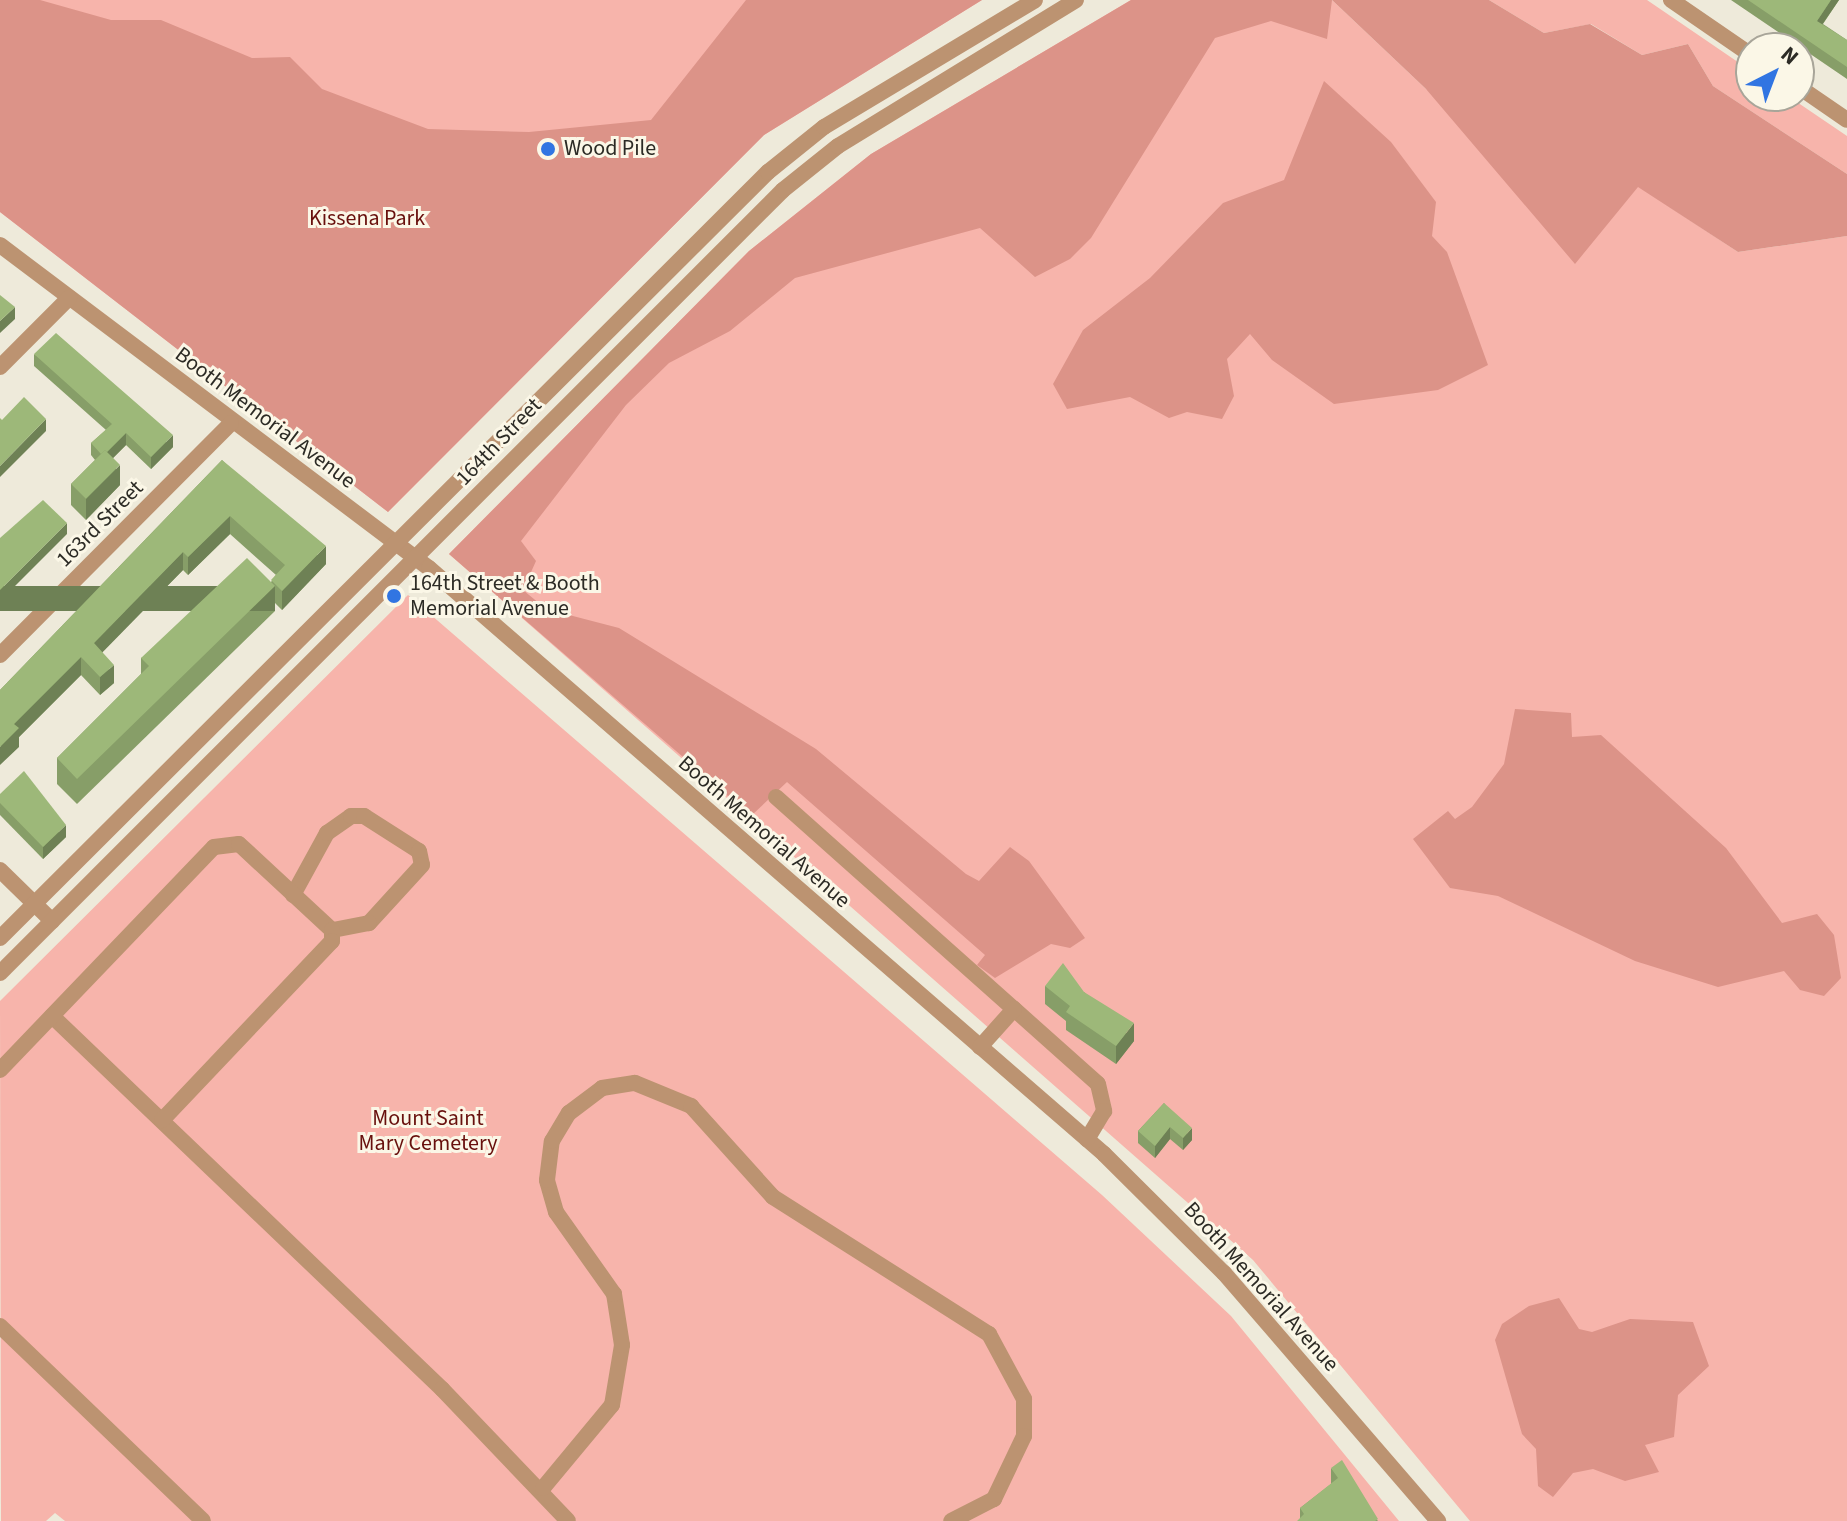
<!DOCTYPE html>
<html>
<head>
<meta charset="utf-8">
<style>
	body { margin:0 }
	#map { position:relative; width:1847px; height:1521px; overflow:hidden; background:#eeeada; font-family:"Source Sans 3",sans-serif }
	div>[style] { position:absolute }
	.green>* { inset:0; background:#f7b4ab }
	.forest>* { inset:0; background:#dc9388 }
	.minor>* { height:16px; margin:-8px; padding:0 8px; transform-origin:8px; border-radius:8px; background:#bc9371 }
	.wall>* { inset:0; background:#879e68 }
	.shaded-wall>* { inset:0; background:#6e8155; transform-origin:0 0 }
	.building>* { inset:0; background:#9db879; transform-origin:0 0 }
	.dots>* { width:22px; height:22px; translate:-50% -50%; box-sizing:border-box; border:4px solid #fbf7e7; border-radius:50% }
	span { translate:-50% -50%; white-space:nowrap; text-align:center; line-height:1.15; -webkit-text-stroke:6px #fbf7e7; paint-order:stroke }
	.poi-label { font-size:22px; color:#2c2b25 }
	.left { translate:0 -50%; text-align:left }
	.park-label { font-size:22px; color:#68100d }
	.street-label { font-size:22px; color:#2c2b25 }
	.north { position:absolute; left:1735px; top:32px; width:80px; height:80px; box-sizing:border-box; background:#fbf7e7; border:2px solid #a8a599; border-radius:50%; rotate:42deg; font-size:22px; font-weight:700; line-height:32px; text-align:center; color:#2c2b25 }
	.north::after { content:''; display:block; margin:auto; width:28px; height:36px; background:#3175e2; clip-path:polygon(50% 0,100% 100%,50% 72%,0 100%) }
</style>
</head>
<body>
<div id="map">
	<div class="green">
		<i style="clip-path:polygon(0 0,982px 0,764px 135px,388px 512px,0 212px)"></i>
		<i style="clip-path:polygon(1131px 0,1332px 0,1426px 89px,1638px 186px,1738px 252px,1847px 236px,1847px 1521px,1470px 1521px,1253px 1260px,449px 554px,749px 251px,871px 154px)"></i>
		<i style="clip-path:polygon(1489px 0,1647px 0,1751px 71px,1751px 96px,1788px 96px,1847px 136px,1847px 174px,1713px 86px,1688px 44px,1642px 55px,1591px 24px,1544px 33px)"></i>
		<i style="clip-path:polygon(408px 595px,1102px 1195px,1231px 1316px,1399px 1521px,65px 1521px,55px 1513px,46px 1521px,1px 1521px,0 1001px)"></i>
	</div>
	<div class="forest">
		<i style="clip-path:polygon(0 0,40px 0,111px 20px,161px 20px,252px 58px,290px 57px,322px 89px,428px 129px,529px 132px,651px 120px,746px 0,982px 0,764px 135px,388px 512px,0 212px)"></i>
		<i style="clip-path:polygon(1131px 0,1332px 0,1327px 39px,1271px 21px,1215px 38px,1091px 238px,1070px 259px,1035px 277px,980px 228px,795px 278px,730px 331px,669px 363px,626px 405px,521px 541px,536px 561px,523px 590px,546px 609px,619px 628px,816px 749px,966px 874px,979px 881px,1010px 847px,1029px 861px,1085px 938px,1070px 948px,1051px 944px,995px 978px,977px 965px,985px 955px,787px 782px,751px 816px,449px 554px,749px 251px,871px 154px)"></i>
		<i style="clip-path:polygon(1332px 0,1489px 0,1544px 33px,1590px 24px,1642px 55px,1688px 44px,1713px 86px,1847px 174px,1847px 236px,1738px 252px,1638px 187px,1575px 264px,1426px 89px)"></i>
		<i style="clip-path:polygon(1324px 81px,1391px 142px,1436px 202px,1432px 236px,1447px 252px,1488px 365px,1438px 390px,1334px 404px,1272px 360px,1250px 334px,1227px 359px,1234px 396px,1222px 419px,1187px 412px,1169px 418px,1130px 397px,1067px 409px,1053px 384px,1083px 330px,1150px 278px,1223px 203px,1284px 180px)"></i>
		<i style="clip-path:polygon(1515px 709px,1571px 713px,1572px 737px,1601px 735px,1726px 848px,1782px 923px,1817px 914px,1834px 935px,1841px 978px,1824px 996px,1800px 990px,1784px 971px,1718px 987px,1635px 961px,1498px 896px,1450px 888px,1413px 839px,1448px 811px,1455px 819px,1472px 807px,1504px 764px)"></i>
		<i style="clip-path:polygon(1559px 1298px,1579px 1329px,1592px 1332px,1630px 1319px,1693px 1322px,1709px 1366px,1678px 1395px,1674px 1437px,1645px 1445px,1659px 1472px,1625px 1481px,1593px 1469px,1573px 1473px,1553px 1497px,1538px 1486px,1536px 1449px,1522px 1434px,1495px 1340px,1502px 1324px,1529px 1306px)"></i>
	</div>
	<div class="minor">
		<i style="left:1671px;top:0;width:97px;rotate:34.5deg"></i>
		<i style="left:1799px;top:87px;width:58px;rotate:34.5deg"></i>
		<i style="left:0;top:245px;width:537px;rotate:36.98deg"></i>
		<i style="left:429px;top:568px;width:894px;rotate:40.96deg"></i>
		<i style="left:1104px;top:1154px;width:169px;rotate:44.8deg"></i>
		<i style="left:1224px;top:1273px;width:328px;rotate:49.2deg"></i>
		<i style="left:0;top:367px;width:98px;rotate:-45deg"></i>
		<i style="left:0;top:655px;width:327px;rotate:-45.1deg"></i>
		<i style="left:776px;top:797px;width:431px;rotate:41.7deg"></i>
		<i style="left:1098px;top:1084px;width:28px;rotate:77deg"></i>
		<i style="left:1104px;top:1111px;width:33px;rotate:121deg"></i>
		<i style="left:0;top:870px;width:73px;rotate:44.4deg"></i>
		<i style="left:293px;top:895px;width:71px;rotate:-61.3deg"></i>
		<i style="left:327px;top:833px;width:29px;rotate:-35deg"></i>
		<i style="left:351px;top:816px;width:13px"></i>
		<i style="left:364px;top:816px;width:65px;rotate:32.5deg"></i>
		<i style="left:419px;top:851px;width:14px;rotate:78deg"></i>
		<i style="left:422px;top:865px;width:79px;rotate:132.4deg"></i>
		<i style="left:369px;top:923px;width:38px;rotate:169deg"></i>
		<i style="left:0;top:938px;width:1085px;rotate:-44.93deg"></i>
		<i style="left:768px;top:172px;width:72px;rotate:-38.8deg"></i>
		<i style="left:824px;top:127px;width:246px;rotate:-31deg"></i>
		<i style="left:0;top:973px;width:1107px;rotate:-45deg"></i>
		<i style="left:783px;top:190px;width:70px;rotate:-38.7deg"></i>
		<i style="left:838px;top:146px;width:279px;rotate:-31.5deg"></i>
		<i style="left:52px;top:1016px;width:540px;rotate:43.72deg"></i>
		<i style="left:442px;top:1389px;width:182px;rotate:46.3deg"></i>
		<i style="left:980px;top:1047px;width:51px;rotate:-48.2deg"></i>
		<i style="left:0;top:1070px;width:309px;rotate:-46.2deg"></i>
		<i style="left:214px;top:847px;width:25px;rotate:-7deg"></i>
		<i style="left:239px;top:844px;width:127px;rotate:42.8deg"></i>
		<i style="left:332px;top:930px;width:11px;rotate:90deg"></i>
		<i style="left:332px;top:941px;width:247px;rotate:133.5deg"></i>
		<i style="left:0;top:1326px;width:281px;rotate:43.8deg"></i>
		<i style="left:543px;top:1488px;width:108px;rotate:-50.3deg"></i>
		<i style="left:612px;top:1405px;width:61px;rotate:-80.5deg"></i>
		<i style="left:622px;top:1345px;width:52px;rotate:-98.9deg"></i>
		<i style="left:614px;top:1294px;width:100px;rotate:-125.3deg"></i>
		<i style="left:556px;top:1212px;width:33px;rotate:-106deg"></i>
		<i style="left:547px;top:1180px;width:39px;rotate:-83deg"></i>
		<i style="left:552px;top:1141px;width:33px;rotate:-59deg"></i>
		<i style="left:569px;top:1113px;width:41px;rotate:-37.1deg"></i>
		<i style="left:602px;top:1088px;width:33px;rotate:-9deg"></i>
		<i style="left:635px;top:1083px;width:61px;rotate:22.3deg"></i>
		<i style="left:691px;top:1106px;width:122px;rotate:48deg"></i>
		<i style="left:773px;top:1197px;width:256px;rotate:32.4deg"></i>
		<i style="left:989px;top:1334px;width:74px;rotate:61.7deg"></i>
		<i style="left:1024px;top:1399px;width:37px;rotate:90deg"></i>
		<i style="left:1024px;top:1436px;width:70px;rotate:115.5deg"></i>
		<i style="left:994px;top:1499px;width:48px;rotate:152.9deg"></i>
	</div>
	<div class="wall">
		<i style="clip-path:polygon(1731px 0,1839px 0,1823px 24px,1847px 40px,1847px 79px)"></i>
		<i style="clip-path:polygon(34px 354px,173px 447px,151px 469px,126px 445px,113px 458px,120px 485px,86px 520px,71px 505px,71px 484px,95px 460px,91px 455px,91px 443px,106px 430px,34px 366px)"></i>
		<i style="clip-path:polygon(222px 460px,326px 564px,282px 610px,275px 603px,275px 611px,77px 804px,57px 784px,57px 758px,141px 674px,141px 658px,271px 582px,276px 575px,230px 534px,188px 575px,183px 570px,102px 652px,114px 683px,100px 695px,81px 675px,19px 737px,19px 747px,0 690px)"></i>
		<i style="clip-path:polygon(0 794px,66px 837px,43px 859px,0 815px)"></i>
		<i style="clip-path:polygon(1045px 986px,1084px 992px,1134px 1041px,1116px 1064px,1066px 1030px,1066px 1021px,1045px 1004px)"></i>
		<i style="clip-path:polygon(1164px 1103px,1192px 1140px,1183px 1150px,1170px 1139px,1155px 1158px,1138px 1143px,1138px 1131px)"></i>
		<i style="clip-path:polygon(1331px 1468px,1378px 1521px,1300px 1519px,1300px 1508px,1331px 1484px)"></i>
	</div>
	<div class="shaded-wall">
		<i style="clip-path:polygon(1831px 0,1839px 0,1817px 32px,1817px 21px)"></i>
		<i style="clip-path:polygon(15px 307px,15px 319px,0 333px,0 321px)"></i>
		<i style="clip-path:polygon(46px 419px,46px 431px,0 477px,0 466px)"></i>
		<i style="clip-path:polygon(126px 433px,126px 445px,103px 468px,103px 456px)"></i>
		<i style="clip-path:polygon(173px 435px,173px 447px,151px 469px,151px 457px)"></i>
		<i style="clip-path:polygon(120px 465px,120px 485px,86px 520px,86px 499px)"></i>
		<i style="clip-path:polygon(230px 516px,230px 534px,188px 575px,188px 557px)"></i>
		<i style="clip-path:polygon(67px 523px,67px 534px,0 601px,0 590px)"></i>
		<i style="clip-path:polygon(326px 546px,326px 564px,282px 610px,282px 591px)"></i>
		<i style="clip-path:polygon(183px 552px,183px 570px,94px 661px,94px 643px)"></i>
		<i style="left:275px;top:586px;width:25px;height:277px;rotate:90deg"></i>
		<i style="clip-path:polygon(81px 657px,81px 675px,19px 737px,19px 747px,0 765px,0 747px,14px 724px)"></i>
		<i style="clip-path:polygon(114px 665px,114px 683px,100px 695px,100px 677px)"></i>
		<i style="clip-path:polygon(66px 825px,66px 837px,43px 859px,43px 847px)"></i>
		<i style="clip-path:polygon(1134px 1023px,1134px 1041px,1116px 1064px,1116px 1046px)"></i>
		<i style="clip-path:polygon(1170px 1127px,1170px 1139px,1155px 1158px,1155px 1146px)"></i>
		<i style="clip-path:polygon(1192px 1128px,1192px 1140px,1183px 1150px,1183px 1138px)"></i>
	</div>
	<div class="building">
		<i style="clip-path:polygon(1748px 0,1831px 0,1817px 21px,1847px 40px,1847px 67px)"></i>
		<i style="clip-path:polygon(0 295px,15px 307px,0 321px)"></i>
		<i style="clip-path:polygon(56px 333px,173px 435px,151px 457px,126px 433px,107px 452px,105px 450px,101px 454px,91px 443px,112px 424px,34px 354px)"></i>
		<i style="clip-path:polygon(24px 397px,46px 419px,0 466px,0 418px,2px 420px)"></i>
		<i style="left:105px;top:450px;width:21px;height:48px;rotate:45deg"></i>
		<i style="clip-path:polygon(222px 460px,326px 546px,282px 591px,271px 580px,285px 565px,230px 516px,188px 557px,183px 552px,94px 643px,114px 665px,100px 677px,81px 657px,14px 724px,19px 728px,0 747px,0 690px)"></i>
		<i style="clip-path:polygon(43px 500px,67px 523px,0 590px,0 538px)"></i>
		<i style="clip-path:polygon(247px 558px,275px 586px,77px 779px,57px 758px,149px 666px,141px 658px)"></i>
		<i style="clip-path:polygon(24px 771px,66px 825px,43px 847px,0 803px,0 794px)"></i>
		<i style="clip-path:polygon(1063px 963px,1084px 992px,1134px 1023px,1116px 1046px,1066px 1012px,1070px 1006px,1045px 986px)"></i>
		<i style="clip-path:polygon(1164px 1103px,1192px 1128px,1183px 1138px,1170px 1127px,1155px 1146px,1138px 1131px)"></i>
		<i style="clip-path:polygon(1342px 1460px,1378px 1519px,1375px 1521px,1297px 1521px,1304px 1514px,1300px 1508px,1338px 1478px,1331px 1468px)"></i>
	</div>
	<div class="dots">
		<i style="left:548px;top:149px;background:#3175e2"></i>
		<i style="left:394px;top:596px;background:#3175e2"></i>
	</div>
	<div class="poi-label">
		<span class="left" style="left:564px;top:149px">Wood Pile</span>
		<span class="left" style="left:410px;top:596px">164th Street &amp; Booth<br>Memorial Avenue</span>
	</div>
	<div class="park-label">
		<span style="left:367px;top:219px">Kissena Park</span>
		<span style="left:428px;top:1131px">Mount Saint<br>Mary Cemetery</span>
	</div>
	<div class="street-label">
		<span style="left:265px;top:418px;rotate:37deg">Booth Memorial Avenue</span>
		<span style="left:499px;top:442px;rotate:-46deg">164th Street</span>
		<span style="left:100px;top:524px;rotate:-45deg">163rd Street</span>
		<span style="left:764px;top:832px;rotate:41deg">Booth Memorial Avenue</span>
		<span style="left:1261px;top:1287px;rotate:48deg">Booth Memorial Avenue</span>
	</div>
	<div class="north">N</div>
</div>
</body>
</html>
